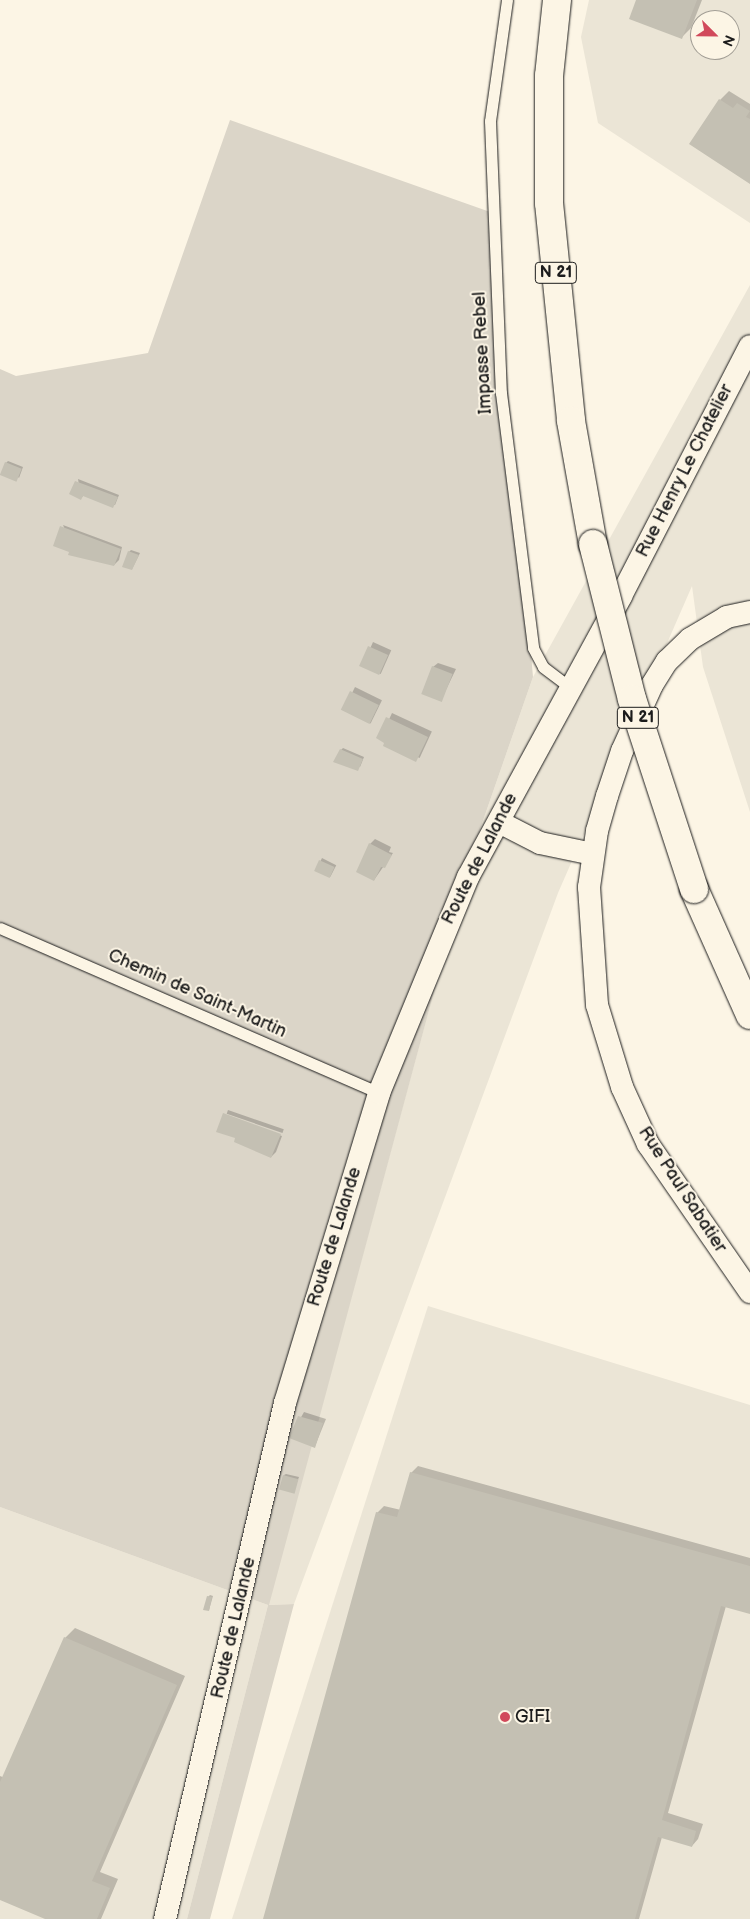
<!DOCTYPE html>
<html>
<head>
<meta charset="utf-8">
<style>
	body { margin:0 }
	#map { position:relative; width:750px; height:1919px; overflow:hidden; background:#fcf5e5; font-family:"Balsamiq Sans",sans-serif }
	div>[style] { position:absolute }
	.built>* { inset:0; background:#ebe5d6 }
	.green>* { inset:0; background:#dbd5c8 }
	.shadow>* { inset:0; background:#0003; transform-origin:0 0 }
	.building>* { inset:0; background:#c4c0b3; transform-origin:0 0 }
	.roads { filter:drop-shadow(0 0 1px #1c1c1c) drop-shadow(0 0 1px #1c1c1c) }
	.lane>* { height:11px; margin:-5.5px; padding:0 5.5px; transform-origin:5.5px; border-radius:5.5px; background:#fcf5e5 }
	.street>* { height:22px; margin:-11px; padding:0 11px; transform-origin:11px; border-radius:11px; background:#fcf5e5 }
	.primary>* { height:28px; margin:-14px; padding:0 14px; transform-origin:14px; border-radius:14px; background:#fcf5e5 }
	.bridges { filter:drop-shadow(0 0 1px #1c1c1c) drop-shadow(0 0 1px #1c1c1c) }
	.primary-bridge>* { height:28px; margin:-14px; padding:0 14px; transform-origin:14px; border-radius:14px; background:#fcf5e5 }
	.dots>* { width:14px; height:14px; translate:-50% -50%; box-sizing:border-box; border:2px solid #fcf5e5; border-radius:50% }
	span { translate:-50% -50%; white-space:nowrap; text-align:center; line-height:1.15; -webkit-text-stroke:4px #fcf5e5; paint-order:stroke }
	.shield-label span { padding:1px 4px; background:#fcf5e5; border:1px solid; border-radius:4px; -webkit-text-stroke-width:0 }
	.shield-label { font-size:16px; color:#1c1c1c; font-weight:700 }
	.street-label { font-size:18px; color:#1c1c1c }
	.poi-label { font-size:18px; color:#1c1c1c }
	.left { translate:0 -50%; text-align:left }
	.north { position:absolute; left:690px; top:10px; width:50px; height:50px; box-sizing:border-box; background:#fcf5e5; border:1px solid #a29e95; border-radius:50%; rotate:113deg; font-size:14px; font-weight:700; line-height:20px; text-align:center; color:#1c1c1c }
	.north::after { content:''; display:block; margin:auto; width:18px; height:22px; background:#d1495b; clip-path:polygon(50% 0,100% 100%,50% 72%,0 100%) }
</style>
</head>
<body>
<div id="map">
	<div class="built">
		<i style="clip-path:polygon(evenodd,589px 0,750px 0,750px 223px,598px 123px,581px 37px,589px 0,700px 20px,730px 20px,730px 50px,700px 50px,700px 20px)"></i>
		<i style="clip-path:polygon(750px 285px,750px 812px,703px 667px,692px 586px,558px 893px,294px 1604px,268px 1605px,187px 1919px,0 1919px,0 1507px,268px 1605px,470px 858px,533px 677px)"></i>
		<i style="clip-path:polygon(428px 1306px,750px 1405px,750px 1919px,232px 1919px)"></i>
	</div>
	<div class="green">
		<i style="clip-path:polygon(230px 120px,493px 213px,533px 677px,470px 858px,269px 1605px,294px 1604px,210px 1919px,187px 1919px,268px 1605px,0 1507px,0 369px,16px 376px,148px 353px)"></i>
	</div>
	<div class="shadow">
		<i style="clip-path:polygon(637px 0,702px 0,691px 28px,682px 37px)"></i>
		<i style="clip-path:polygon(729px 91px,750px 104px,750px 183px,720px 100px)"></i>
		<i style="clip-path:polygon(8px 461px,23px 467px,19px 478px,6px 463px)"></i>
		<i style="clip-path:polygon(78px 479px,119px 495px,115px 505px,84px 495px,81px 498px)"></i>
		<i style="clip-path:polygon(63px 525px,122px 547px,119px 560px,114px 565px,72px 547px)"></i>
		<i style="clip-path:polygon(131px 550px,140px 553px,132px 569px,129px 552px)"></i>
		<i style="left:373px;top:642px;width:20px;height:26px;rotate:24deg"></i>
		<i style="clip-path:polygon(438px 663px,456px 669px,441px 700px,433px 667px)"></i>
		<i style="left:355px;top:687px;width:30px;height:26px;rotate:26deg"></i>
		<i style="left:392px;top:713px;width:44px;height:29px;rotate:25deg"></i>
		<i style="clip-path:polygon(343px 748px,364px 757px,360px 767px,341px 750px)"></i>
		<i style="clip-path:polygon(375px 839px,391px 847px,389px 852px,393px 853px,374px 880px,370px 844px)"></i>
		<i style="left:322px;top:858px;width:16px;height:13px;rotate:27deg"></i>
		<i style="left:228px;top:1110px;width:59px;height:4px;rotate:19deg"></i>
		<i style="clip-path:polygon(224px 1115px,282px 1136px,276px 1152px,271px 1157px,236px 1137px)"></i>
		<i style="clip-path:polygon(304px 1412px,326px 1419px,315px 1446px,290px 1437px)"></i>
		<i style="clip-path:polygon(418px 1466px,750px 1558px,750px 1613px,726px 1606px,668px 1813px,703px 1824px,698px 1839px,692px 1846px,662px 1837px,639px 1919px,265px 1919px,377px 1513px,384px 1506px,401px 1510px,411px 1473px)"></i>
		<i style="clip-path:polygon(286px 1474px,299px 1477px,293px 1493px,284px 1475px)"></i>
		<i style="clip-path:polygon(210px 1595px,213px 1596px,209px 1610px,208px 1597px)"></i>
		<i style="clip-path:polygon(75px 1628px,185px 1676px,100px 1872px,118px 1879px,101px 1919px,48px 1919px,0 1898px,0 1776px,5px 1778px,65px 1638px)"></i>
	</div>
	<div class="building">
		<i style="clip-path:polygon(636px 0,697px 0,682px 39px,629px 19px)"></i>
		<i style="clip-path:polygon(719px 99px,733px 108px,737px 103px,750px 111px,746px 117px,750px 119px,750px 184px,689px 144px)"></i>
		<i style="left:5px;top:462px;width:18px;height:14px;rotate:22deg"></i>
		<i style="clip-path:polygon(75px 481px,118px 497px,113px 508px,83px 496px,81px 500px,69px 494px)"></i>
		<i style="clip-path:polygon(60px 526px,121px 549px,114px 566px,68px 555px,69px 552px,53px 546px)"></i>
		<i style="clip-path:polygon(128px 551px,139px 555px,132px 570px,122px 567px)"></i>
		<i style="left:368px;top:646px;width:22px;height:22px;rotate:24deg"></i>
		<i style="left:432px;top:666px;width:22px;height:30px;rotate:21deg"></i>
		<i style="left:350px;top:691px;width:32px;height:21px;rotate:26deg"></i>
		<i style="clip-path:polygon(386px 717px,428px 737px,416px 762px,383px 746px,384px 743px,376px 738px)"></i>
		<i style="clip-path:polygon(340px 749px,363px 759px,358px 771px,333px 762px)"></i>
		<i style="clip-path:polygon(369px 843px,392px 855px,385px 868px,381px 867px,374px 881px,356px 872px)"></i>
		<i style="left:319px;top:860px;width:17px;height:12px;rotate:24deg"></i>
		<i style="clip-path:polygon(223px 1113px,281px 1134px,271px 1158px,234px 1142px,235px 1138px,216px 1132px)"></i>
		<i style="clip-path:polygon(298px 1416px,323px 1423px,315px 1448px,289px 1438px)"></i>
		<i style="clip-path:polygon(410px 1472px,750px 1566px,750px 1614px,721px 1606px,662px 1820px,696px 1831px,692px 1847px,658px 1837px,635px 1919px,263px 1919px,376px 1512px,397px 1517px)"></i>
		<i style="left:283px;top:1475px;width:16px;height:15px;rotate:15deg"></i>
		<i style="clip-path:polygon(207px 1596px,212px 1597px,209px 1611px,203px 1610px)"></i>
		<i style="clip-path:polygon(64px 1637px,177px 1685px,92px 1881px,110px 1888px,97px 1919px,45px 1919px,0 1900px,0 1782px)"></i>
	</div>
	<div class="roads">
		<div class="lane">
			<i style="left:507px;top:0;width:122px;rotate:98deg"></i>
			<i style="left:490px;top:121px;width:272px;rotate:87.7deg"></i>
			<i style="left:501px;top:393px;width:257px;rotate:82.8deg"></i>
			<i style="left:533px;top:648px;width:21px;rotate:62deg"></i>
			<i style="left:543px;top:667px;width:35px;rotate:37deg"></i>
			<i style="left:0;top:928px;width:413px;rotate:23.5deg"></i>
		</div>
		<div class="street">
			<i style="left:750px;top:612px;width:24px;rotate:168deg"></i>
			<i style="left:727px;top:617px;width:43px;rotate:149.3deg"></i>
			<i style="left:690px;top:639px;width:32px;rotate:136deg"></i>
			<i style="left:667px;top:661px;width:28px;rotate:122deg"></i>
			<i style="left:652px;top:685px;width:72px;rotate:114.4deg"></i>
			<i style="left:622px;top:751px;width:47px;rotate:108.4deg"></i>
			<i style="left:607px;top:796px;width:36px;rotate:106deg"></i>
			<i style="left:597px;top:831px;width:57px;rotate:98.1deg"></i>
			<i style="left:589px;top:887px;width:118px;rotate:86.1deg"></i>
			<i style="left:597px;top:1005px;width:86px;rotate:73deg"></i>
			<i style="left:622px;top:1087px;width:63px;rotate:65.5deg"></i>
			<i style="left:648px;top:1144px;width:180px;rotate:55.4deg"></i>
			<i style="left:499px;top:822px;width:46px;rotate:27.1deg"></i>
			<i style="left:540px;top:843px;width:54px;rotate:11.7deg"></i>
			<i style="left:165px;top:1919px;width:530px;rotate:-76.91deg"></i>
			<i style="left:285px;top:1403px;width:324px;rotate:-73.1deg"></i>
			<i style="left:379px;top:1093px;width:234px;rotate:-67.6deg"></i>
			<i style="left:468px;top:877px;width:320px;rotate:-61.4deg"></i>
			<i style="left:621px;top:596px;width:281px;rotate:-62.7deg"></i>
		</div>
		<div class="primary">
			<i style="left:557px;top:0;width:76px;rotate:96deg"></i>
			<i style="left:549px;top:76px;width:127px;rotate:90deg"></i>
			<i style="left:549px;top:203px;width:219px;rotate:84.2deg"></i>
			<i style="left:571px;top:421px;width:125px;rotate:79.9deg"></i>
			<i style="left:694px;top:889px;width:138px;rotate:66deg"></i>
		</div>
	</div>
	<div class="bridges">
		<div class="primary-bridge">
			<i style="left:593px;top:544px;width:160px;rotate:75.9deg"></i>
			<i style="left:632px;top:699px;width:200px;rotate:71.9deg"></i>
		</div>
	</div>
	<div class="dots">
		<i style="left:505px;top:1717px;background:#d1495b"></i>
	</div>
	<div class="shield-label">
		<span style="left:556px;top:273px">N 21</span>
		<span style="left:638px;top:718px">N 21</span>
	</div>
	<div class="street-label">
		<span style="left:483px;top:353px;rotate:-93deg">Impasse Rebel</span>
		<span style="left:685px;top:471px;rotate:-63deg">Rue Henry Le Chatelier</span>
		<span style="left:480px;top:859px;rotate:-63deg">Route de Lalande</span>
		<span style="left:197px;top:994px;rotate:24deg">Chemin de Saint-Martin</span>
		<span style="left:682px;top:1190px;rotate:57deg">Rue Paul Sabatier</span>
		<span style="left:335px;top:1237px;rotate:-73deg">Route de Lalande</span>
		<span style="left:234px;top:1628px;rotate:-77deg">Route de Lalande</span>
	</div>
	<div class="poi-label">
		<span class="left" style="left:515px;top:1717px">GIFI</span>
	</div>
	<div class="north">N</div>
</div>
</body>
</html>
